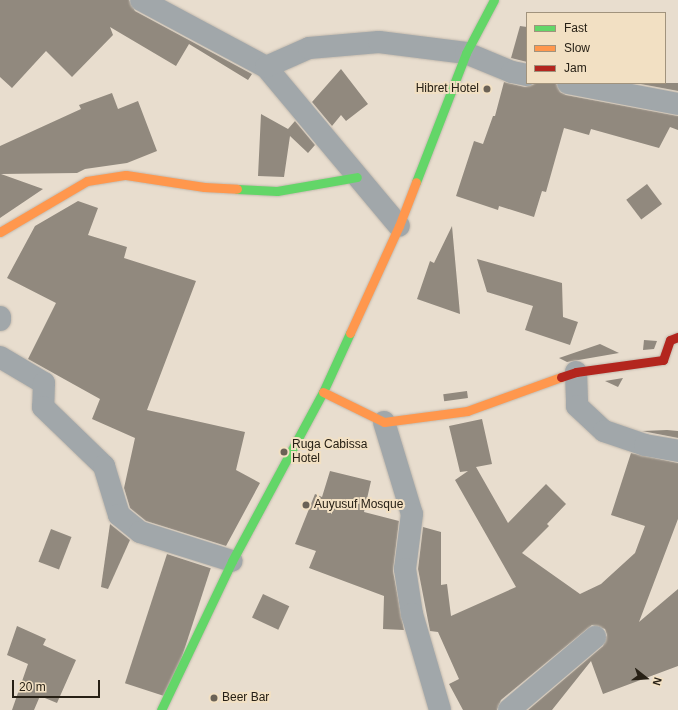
<!DOCTYPE html>
<html>
<head>
<meta charset="utf-8">
<style>
	body { margin:0 }
	#map { position:relative; width:678px; height:710px; overflow:hidden; background:#e8ddce; font-family:Helvetica,sans-serif }
	div>[style] { position:absolute }
	.building>* { inset:0; background:#91897e; transform-origin:0 0 }
	.roads { filter:drop-shadow(0 0 1px #c3baae) drop-shadow(0 0 1px #c3baae) }
	.street>* { height:22px; margin:-11px; padding:0 11px; transform-origin:11px; border-radius:11px; background:#a1a7aa }
	.fast>* { height:9px; margin:-4.5px; padding:0 4.5px; transform-origin:4.5px; border-radius:4.5px; background:#63d668 }
	.slow>* { height:9px; margin:-4.5px; padding:0 4.5px; transform-origin:4.5px; border-radius:4.5px; background:#ff974d }
	.jam>* { height:9px; margin:-4.5px; padding:0 4.5px; transform-origin:4.5px; border-radius:4.5px; background:#b3261e }
	.dots>* { width:11px; height:11px; translate:-50% -50%; box-sizing:border-box; border:2px solid #f2e0c3; border-radius:50% }
	span { translate:-50% -50%; white-space:nowrap; text-align:center; line-height:1.15; -webkit-text-stroke:4px #f2e0c3; paint-order:stroke }
	.poi-label { font-size:12px; color:#272015 }
	.right { translate:-100% -50%; text-align:right }
	.left { translate:0 -50%; text-align:left }
	.legend { position:absolute; left:526px; top:12px; width:140px; height:72px; box-sizing:border-box; background:#f2e0c3; border:1px solid #a1937d; margin:0; padding:5px 7px; list-style:none; font-size:12px; color:#272015 }
	.legend li { display:flex; align-items:center; gap:8px; height:20px }
	.legend b { width:20px; border:1px solid #a1937d }
	.north { position:absolute; left:626px; top:658px; width:40px; height:40px; -webkit-text-stroke:3px #f2e0c3; paint-order:stroke; rotate:107deg; font-size:11px; font-weight:700; line-height:16px; text-align:center; color:#272015 }
	.north::after { content:''; display:block; margin:auto; width:14px; height:18px; background:#272015; clip-path:polygon(50% 0,100% 100%,50% 72%,0 100%) }
	.scale { position:absolute; left:12px; top:680px; width:88px; height:18px; box-sizing:border-box; border:2px solid #272015; border-top:0; padding-left:5px; font-size:12px; line-height:14px; white-space:nowrap; color:#272015; -webkit-text-stroke:3px #f2e0c3; paint-order:stroke }
</style>
</head>
<body>
<div id="map">
	<div class="building">
		<i style="clip-path:polygon(0 0,129px 0,135px 11px,252px 74px,248px 80px,189px 44px,176px 66px,110px 27px,113px 35px,72px 77px,46px 51px,12px 88px,0 77px)"></i>
		<i style="clip-path:polygon(520px 26px,527px 27px,527px 62px,511px 58px)"></i>
		<i style="clip-path:polygon(341px 69px,368px 104px,346px 121px,341px 115px,332px 126px,312px 102px)"></i>
		<i style="clip-path:polygon(504px 82px,525px 87px,537px 83px,556px 83px,560px 92px,566px 95px,678px 116px,678px 130px,670px 127px,659px 148px,591px 129px,589px 135px,564px 128px,546px 192px,542px 191px,534px 217px,499px 206px,498px 210px,456px 196px,474px 141px,483px 144px,493px 116px,495px 116px)"></i>
		<i style="clip-path:polygon(635px 83px,678px 83px,678px 91px)"></i>
		<i style="clip-path:polygon(112px 93px,118px 109px,138px 101px,157px 151px,127px 163px,85px 169px,77px 173px,1px 174px,43px 189px,0 218px,0 146px,81px 109px,79px 105px)"></i>
		<i style="clip-path:polygon(261px 114px,288px 129px,295px 121px,315px 145px,308px 153px,290px 136px,284px 177px,258px 176px)"></i>
		<i style="left:647px;top:184px;width:25px;height:26px;rotate:53deg"></i>
		<i style="clip-path:polygon(78px 201px,98px 208px,88px 235px,127px 247px,124px 258px,196px 281px,147px 410px,245px 432px,236px 470px,260px 483px,226px 546px,146px 521px,130px 508px,124px 488px,135px 438px,92px 419px,100px 399px,28px 359px,56px 303px,7px 278px,35px 226px)"></i>
		<i style="clip-path:polygon(452px 226px,460px 314px,417px 299px,430px 261px,434px 263px)"></i>
		<i style="clip-path:polygon(477px 259px,562px 283px,563px 317px,578px 322px,570px 345px,525px 330px,533px 306px,487px 292px)"></i>
		<i style="clip-path:polygon(644px 340px,657px 341px,654px 349px,643px 350px)"></i>
		<i style="clip-path:polygon(600px 344px,619px 353px,567px 362px,559px 358px)"></i>
		<i style="clip-path:polygon(623px 378px,618px 387px,605px 381px)"></i>
		<i style="left:467px;top:391px;width:7px;height:24px;rotate:82deg"></i>
		<i style="clip-path:polygon(482px 419px,492px 464px,476px 467px,508px 523px,546px 484px,566px 504px,547px 524px,549px 526px,522px 553px,580px 594px,601px 584px,635px 553px,645px 526px,611px 515px,631px 453px,678px 463px,678px 519px,639px 622px,678px 589px,678px 666px,603px 694px,591px 661px,552px 710px,528px 710px,603px 646px,607px 635px,605px 629px,592px 625px,501px 700px,497px 710px,463px 710px,449px 684px,459px 679px,438px 632px,430px 631px,418px 569px,423px 527px,441px 532px,441px 585px,447px 584px,451px 616px,516px 587px,455px 480px,468px 471px,460px 472px,449px 426px)"></i>
		<i style="clip-path:polygon(667px 430px,678px 431px,678px 438px,642px 431px)"></i>
		<i style="clip-path:polygon(330px 471px,371px 481px,364px 512px,399px 521px,393px 571px,404px 630px,383px 629px,384px 596px,309px 568px,316px 551px,295px 544px,315px 494px,322px 497px)"></i>
		<i style="clip-path:polygon(110px 524px,130px 540px,108px 589px,101px 587px)"></i>
		<i style="left:51px;top:529px;width:22px;height:35px;rotate:21deg"></i>
		<i style="left:167px;top:554px;width:46px;height:136px;rotate:18deg"></i>
		<i style="left:263px;top:594px;width:29px;height:26px;rotate:25deg"></i>
		<i style="clip-path:polygon(17px 626px,46px 639px,43px 645px,76px 660px,57px 703px,40px 696px,34px 710px,12px 710px,28px 664px,7px 655px)"></i>
	</div>
	<div class="roads">
		<div class="street">
			<i style="left:141px;top:0;width:142px;rotate:28.2deg"></i>
			<i style="left:266px;top:67px;width:207px;rotate:50.1deg"></i>
			<i style="left:266px;top:67px;width:47px;rotate:-23.8deg"></i>
			<i style="left:309px;top:48px;width:70px;rotate:-4.9deg"></i>
			<i style="left:379px;top:42px;width:88px;rotate:7.2deg"></i>
			<i style="left:466px;top:53px;width:50px;rotate:22.4deg"></i>
			<i style="left:512px;top:72px;width:15px;rotate:11deg"></i>
			<i style="left:568px;top:83px;width:112px;rotate:10.8deg"></i>
			<i style="left:0;top:317px;width:3px;rotate:90deg"></i>
			<i style="left:0;top:357px;width:51px;rotate:30.6deg"></i>
			<i style="left:44px;top:383px;width:24px;rotate:92deg"></i>
			<i style="left:43px;top:407px;width:85px;rotate:44deg"></i>
			<i style="left:104px;top:466px;width:51px;rotate:73deg"></i>
			<i style="left:119px;top:515px;width:27px;rotate:39deg"></i>
			<i style="left:140px;top:532px;width:96px;rotate:17.5deg"></i>
			<i style="left:576px;top:372px;width:34px;rotate:88deg"></i>
			<i style="left:577px;top:406px;width:37px;rotate:43deg"></i>
			<i style="left:604px;top:431px;width:43px;rotate:18.9deg"></i>
			<i style="left:645px;top:445px;width:34px;rotate:10deg"></i>
			<i style="left:384px;top:422px;width:96px;rotate:73.1deg"></i>
			<i style="left:412px;top:514px;width:55px;rotate:97.3deg"></i>
			<i style="left:405px;top:569px;width:46px;rotate:81.2deg"></i>
			<i style="left:412px;top:614px;width:100px;rotate:73.7deg"></i>
			<i style="left:509px;top:710px;width:113px;rotate:-40.3deg"></i>
		</div>
		<div class="fast">
			<i style="left:416px;top:182px;width:138px;rotate:-68.8deg"></i>
			<i style="left:466px;top:53px;width:60px;rotate:-62.2deg"></i>
			<i style="left:237px;top:189px;width:40px;rotate:2.9deg"></i>
			<i style="left:277px;top:191px;width:81px;rotate:-9.9deg"></i>
			<i style="left:161px;top:710px;width:165px;rotate:-64.5deg"></i>
			<i style="left:232px;top:561px;width:192px;rotate:-61.7deg"></i>
			<i style="left:323px;top:392px;width:65px;rotate:-65.4deg"></i>
		</div>
		<div class="slow">
			<i style="left:0;top:232px;width:101px;rotate:-30.4deg"></i>
			<i style="left:87px;top:181px;width:39px;rotate:-9deg"></i>
			<i style="left:126px;top:175px;width:79px;rotate:8.7deg"></i>
			<i style="left:204px;top:187px;width:33px;rotate:3deg"></i>
			<i style="left:350px;top:333px;width:118px;rotate:-65.4deg"></i>
			<i style="left:399px;top:226px;width:47px;rotate:-68.9deg"></i>
			<i style="left:323px;top:392px;width:68px;rotate:26.2deg"></i>
			<i style="left:384px;top:422px;width:84px;rotate:-7.5deg"></i>
			<i style="left:467px;top:411px;width:100px;rotate:-19.9deg"></i>
		</div>
		<div class="jam">
			<i style="left:561px;top:377px;width:16px;rotate:-18deg"></i>
			<i style="left:576px;top:372px;width:88px;rotate:-7.9deg"></i>
			<i style="left:663px;top:360px;width:21px;rotate:-71deg"></i>
			<i style="left:670px;top:340px;width:9px;rotate:-21deg"></i>
		</div>
	</div>
	<div class="dots">
		<i style="left:487px;top:89px;background:#6b6256"></i>
		<i style="left:284px;top:452px;background:#6b6256"></i>
		<i style="left:306px;top:505px;background:#6b6256"></i>
		<i style="left:214px;top:698px;background:#6b6256"></i>
	</div>
	<div class="poi-label">
		<span class="right" style="left:479px;top:89px">Hibret Hotel</span>
		<span class="left" style="left:292px;top:452px">Ruga Cabissa<br>Hotel</span>
		<span class="left" style="left:314px;top:505px">Auyusuf Mosque</span>
		<span class="left" style="left:222px;top:698px">Beer Bar</span>
	</div>
	<ul class="legend">
	<li><b style="height:5px;background:#63d668"></b>Fast</li>
	<li><b style="height:5px;background:#ff974d"></b>Slow</li>
	<li><b style="height:5px;background:#b3261e"></b>Jam</li>
	</ul>
	<div class="north">N</div>
	<div class="scale">20 m</div>
</div>
</body>
</html>
